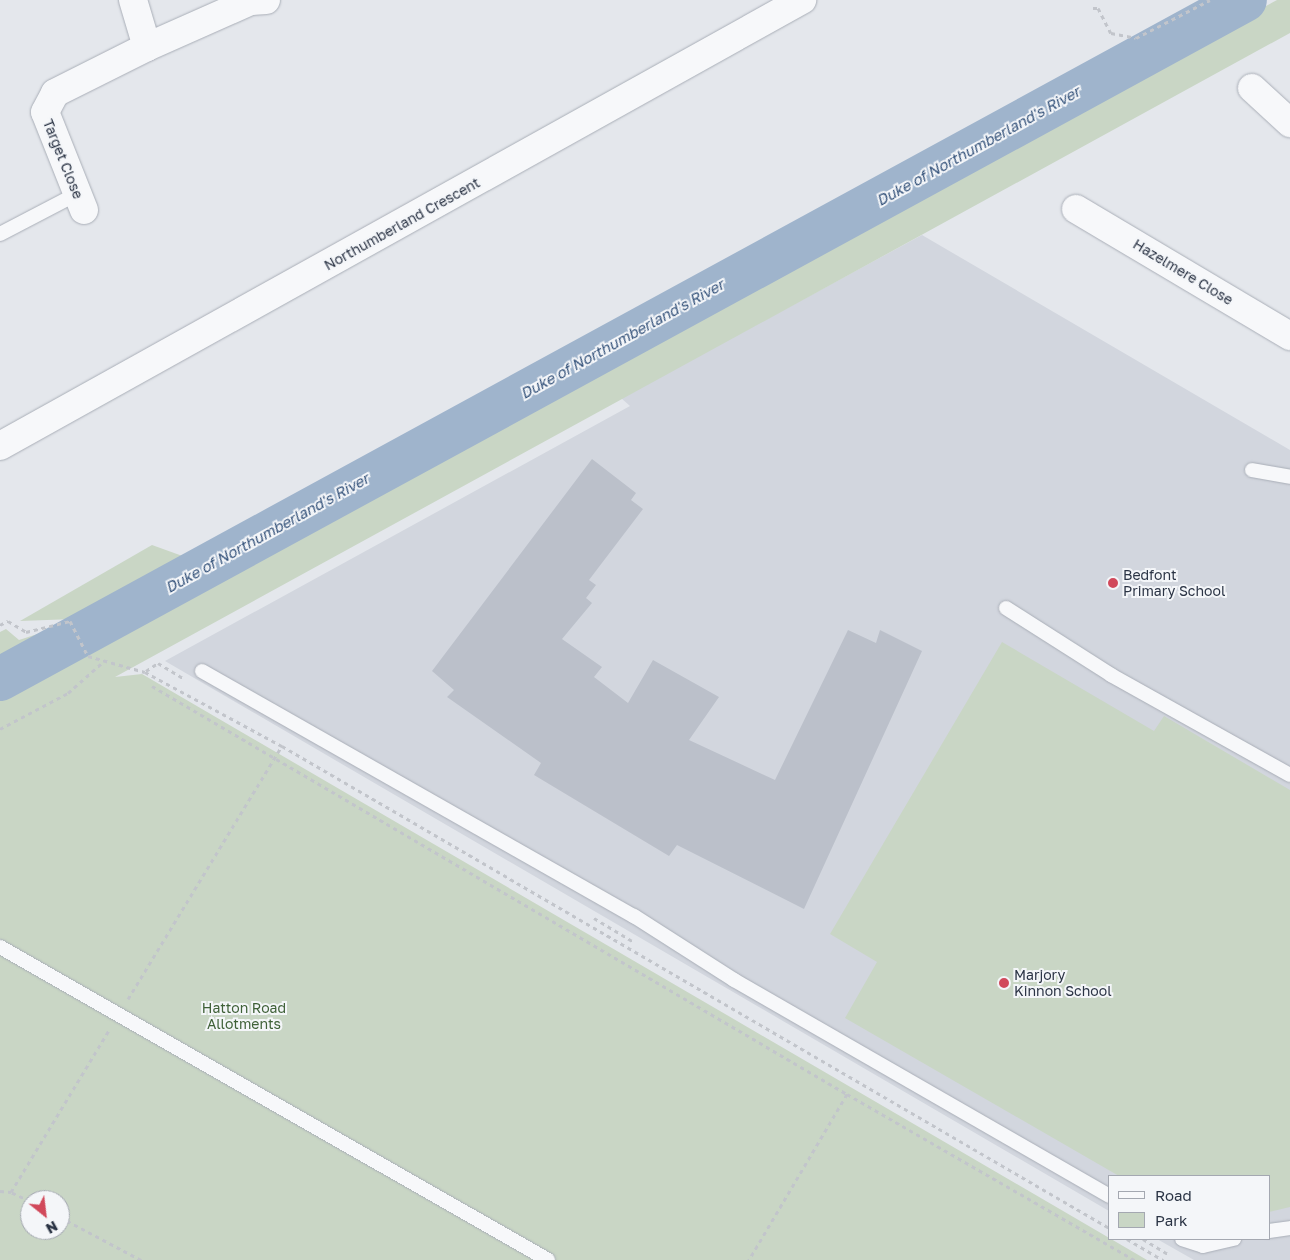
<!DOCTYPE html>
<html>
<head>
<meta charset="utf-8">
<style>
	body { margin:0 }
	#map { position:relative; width:1290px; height:1260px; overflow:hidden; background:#e4e7ec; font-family:"Golos Text",sans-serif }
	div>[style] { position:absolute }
	.built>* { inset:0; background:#d2d6de }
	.green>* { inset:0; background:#c9d6c5 }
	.river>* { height:44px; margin:-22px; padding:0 22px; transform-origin:22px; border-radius:22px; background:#9fb4cc }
	.building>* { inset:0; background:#bbc0ca }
	.path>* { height:3px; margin-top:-1.5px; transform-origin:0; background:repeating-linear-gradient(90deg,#c2c5cb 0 4px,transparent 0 8px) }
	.roads { filter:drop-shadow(0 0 1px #a9aeb7) drop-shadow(0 0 1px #a9aeb7) }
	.service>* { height:14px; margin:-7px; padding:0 7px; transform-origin:7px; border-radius:7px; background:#f7f8fa }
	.minor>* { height:28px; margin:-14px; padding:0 14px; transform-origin:14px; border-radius:14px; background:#f7f8fa }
	.dots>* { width:14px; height:14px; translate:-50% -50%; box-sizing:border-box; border:2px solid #f4f6f9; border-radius:50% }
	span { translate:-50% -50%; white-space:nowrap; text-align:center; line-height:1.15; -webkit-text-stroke:4px #f4f6f9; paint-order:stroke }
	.street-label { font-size:14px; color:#2b3445 }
	.poi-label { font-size:14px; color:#2b3445 }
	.left { translate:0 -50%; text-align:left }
	.park-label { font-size:14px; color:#3f6138 }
	.water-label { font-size:15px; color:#34527a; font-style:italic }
	.legend { position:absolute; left:1108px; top:1175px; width:162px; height:65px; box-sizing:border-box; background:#f4f6f9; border:1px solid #a4a8b1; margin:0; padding:6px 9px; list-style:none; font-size:15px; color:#2b3445 }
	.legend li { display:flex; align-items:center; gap:10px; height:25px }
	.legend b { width:25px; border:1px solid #a4a8b1 }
	.north { position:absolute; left:20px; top:1190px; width:50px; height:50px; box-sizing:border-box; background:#f4f6f9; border:1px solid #a4a8b1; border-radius:50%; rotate:151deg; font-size:14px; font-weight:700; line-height:20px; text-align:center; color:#2b3445 }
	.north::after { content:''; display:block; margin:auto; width:18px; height:22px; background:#d1495b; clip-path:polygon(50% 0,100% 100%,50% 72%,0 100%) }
</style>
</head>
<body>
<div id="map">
	<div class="built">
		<i style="clip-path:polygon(922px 235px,1290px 450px,1290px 1260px,1194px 1260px,1157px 1239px,1269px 1239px,1269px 1176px,1109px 1176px,1109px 1211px,165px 661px,630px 406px,621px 398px)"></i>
	</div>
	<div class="green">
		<i style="clip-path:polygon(evenodd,1277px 0,1290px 0,1290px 33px,115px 677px,142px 674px,1147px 1260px,0 1260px,0 699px,1277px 0,30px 1200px,60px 1200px,60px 1230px,30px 1230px,30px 1200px)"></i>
		<i style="clip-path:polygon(152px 545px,188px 558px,74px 619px,20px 621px)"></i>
		<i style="clip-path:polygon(65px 625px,67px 628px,0 665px,0 632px,6px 629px,19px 640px)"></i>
		<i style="clip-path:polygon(1002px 642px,1154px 731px,1164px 716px,1290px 790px,1290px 1207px,1269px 1212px,1269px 1176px,1119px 1176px,845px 1018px,877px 962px,830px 934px)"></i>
	</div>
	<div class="river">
		<i style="left:0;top:679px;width:1418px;rotate:-28.61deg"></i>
	</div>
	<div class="building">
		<i style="clip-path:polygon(592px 459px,636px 493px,631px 500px,643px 509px,589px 580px,596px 585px,586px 598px,592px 603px,562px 639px,602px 667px,594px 677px,628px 703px,653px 660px,719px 697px,689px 740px,775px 780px,848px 630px,876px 643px,880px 630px,922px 651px,804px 909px,677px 845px,669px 856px,534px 775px,541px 763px,447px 697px,454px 690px,432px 671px)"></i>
	</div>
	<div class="path">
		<i style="left:1093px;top:8px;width:5px"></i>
		<i style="left:1098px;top:8px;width:28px;rotate:63deg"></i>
		<i style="left:1111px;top:33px;width:25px;rotate:11deg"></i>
		<i style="left:1136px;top:38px;width:83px;rotate:-27.2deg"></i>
		<i style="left:0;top:625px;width:9px;rotate:-27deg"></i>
		<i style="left:8px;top:621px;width:21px;rotate:31deg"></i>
		<i style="left:26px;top:632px;width:45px;rotate:-14deg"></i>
		<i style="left:70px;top:621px;width:39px;rotate:63deg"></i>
		<i style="left:88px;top:656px;width:59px;rotate:15.7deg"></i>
		<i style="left:145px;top:672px;width:156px;rotate:28.4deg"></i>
		<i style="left:282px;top:746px;width:957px;rotate:30.23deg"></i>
		<i style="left:146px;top:671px;width:14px;rotate:-34deg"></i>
		<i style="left:158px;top:663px;width:29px;rotate:31deg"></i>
		<i style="left:152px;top:686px;width:806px;rotate:30.42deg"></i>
		<i style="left:847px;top:1094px;width:193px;rotate:120.6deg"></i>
		<i style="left:0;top:729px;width:77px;rotate:-27.9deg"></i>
		<i style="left:68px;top:693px;width:45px;rotate:-41.4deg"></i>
		<i style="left:594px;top:918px;width:47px;rotate:31deg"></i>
		<i style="left:128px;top:999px;width:296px;rotate:-58.7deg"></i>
		<i style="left:847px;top:1094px;width:332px;rotate:30deg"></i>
		<i style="left:0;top:1191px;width:11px;rotate:5deg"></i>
		<i style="left:30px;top:1201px;width:21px;rotate:-155deg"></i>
		<i style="left:11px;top:1192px;width:189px;rotate:-58.8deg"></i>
		<i style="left:60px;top:1217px;width:92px;rotate:28deg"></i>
		<i style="left:1127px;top:1239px;width:42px;rotate:30.3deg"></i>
		<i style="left:1143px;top:1239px;width:29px;rotate:31deg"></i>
	</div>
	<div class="roads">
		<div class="service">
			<i style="left:0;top:234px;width:87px;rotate:-27.5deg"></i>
			<i style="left:1252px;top:470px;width:39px;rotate:10deg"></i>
			<i style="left:1006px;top:608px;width:125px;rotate:32.5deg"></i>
			<i style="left:1111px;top:675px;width:205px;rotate:29.2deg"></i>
			<i style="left:202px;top:671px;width:497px;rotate:29.6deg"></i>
			<i style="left:634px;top:916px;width:119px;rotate:32.6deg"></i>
			<i style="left:734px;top:980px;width:433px;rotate:29.9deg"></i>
			<i style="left:0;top:947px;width:631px;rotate:29.73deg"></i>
			<i style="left:1269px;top:1231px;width:21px;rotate:-8deg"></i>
			<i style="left:1182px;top:1239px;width:22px;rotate:18deg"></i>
			<i style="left:1203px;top:1246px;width:32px;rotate:-13deg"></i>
		</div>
		<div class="minor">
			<i style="left:147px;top:47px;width:114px;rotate:-23.9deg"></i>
			<i style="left:251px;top:1px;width:15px;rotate:-4deg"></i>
			<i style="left:1252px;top:88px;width:52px;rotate:42.6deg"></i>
			<i style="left:1076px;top:209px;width:249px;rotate:30.7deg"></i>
			<i style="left:84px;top:210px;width:105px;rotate:-111.7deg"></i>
			<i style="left:45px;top:112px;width:21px;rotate:-62deg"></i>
			<i style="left:55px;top:93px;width:103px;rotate:-26.6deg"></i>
			<i style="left:147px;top:47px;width:49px;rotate:-106.6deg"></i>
			<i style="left:0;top:446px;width:918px;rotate:-29.08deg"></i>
		</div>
	</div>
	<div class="dots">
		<i style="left:1113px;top:583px;background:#d1495b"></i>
		<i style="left:1004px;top:983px;background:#d1495b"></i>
	</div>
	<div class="street-label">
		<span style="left:63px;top:159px;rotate:68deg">Target Close</span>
		<span style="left:402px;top:224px;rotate:-29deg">Northumberland Crescent</span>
		<span style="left:1183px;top:272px;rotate:31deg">Hazelmere Close</span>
	</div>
	<div class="poi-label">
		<span class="left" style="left:1123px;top:583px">Bedfont<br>Primary School</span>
		<span class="left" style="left:1014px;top:983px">Marjory<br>Kinnon School</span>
	</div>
	<div class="park-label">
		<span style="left:244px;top:1016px">Hatton Road<br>Allotments</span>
	</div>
	<div class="water-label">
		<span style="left:978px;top:146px;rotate:-29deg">Duke of Northumberland's River</span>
		<span style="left:622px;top:339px;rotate:-29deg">Duke of Northumberland's River</span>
		<span style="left:267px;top:533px;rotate:-29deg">Duke of Northumberland's River</span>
	</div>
	<ul class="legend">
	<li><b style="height:6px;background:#f7f8fa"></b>Road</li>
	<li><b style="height:14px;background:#c9d6c5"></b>Park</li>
	</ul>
	<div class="north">N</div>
</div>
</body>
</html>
